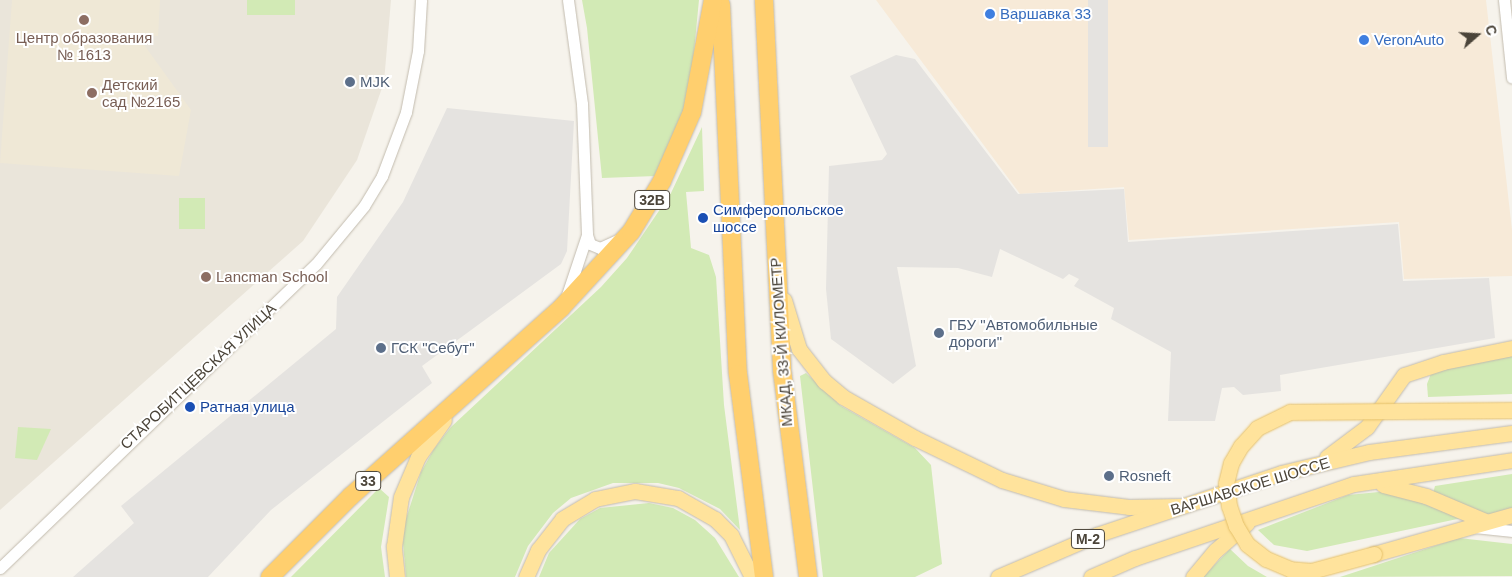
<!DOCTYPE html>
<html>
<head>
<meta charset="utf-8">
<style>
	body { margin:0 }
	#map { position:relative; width:1512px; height:577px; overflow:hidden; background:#f6f3ec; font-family:Arial,sans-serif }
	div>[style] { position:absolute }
	.residential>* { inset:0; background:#eae5da }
	.commercial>* { inset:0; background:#f7ead8 }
	.education>* { inset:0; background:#efe8d6 }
	.green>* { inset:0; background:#d2eab5; transform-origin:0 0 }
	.parking>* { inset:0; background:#e5e3e0; transform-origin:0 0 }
	.roads { filter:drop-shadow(0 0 1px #c2bbae) drop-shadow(0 0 1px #c2bbae) }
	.minor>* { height:11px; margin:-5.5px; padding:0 5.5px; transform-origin:5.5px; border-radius:5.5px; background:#fff }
	.major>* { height:15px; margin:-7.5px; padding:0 7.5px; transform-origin:7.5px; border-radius:7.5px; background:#ffe39c }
	.highway>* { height:18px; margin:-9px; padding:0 9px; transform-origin:9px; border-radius:9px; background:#ffcf6e }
	.bridges { filter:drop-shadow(0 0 1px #e6c16a) drop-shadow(0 0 1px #e6c16a) }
	.major-bridge>* { height:15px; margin:-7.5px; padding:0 7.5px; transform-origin:7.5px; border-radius:7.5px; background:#ffe39c }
	.dots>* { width:14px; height:14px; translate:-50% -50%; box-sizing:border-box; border:2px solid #fff; border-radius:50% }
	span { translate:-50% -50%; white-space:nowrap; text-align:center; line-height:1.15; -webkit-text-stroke:4px #fff; paint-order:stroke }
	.shield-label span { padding:1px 4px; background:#fff; border:1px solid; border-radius:4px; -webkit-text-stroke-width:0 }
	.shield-label { font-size:14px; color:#4b4439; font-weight:700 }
	.shop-label { font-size:15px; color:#366cbe }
	.left { translate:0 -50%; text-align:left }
	.education-label { font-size:15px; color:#785e54 }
	.service-label { font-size:15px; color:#4e5e75 }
	.transit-label { font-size:15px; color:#164399 }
	.street-label { font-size:15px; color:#4b4439 }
	.north { position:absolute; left:1452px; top:10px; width:50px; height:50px; -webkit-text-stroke:4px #fff; paint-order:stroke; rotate:71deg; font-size:14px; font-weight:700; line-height:20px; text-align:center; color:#4b4439 }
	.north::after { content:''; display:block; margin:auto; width:18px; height:22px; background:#4b4439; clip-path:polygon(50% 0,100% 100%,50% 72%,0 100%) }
</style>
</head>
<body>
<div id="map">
	<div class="residential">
		<i style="clip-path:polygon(0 0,391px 0,384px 82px,357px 160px,303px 241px,0 510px)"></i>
	</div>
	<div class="commercial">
		<i style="clip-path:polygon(876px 0,1486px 0,1512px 230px,1512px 276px,1404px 279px,1399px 222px,1129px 240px,1124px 187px,1020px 194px)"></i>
	</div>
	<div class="education">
		<i style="clip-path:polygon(12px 0,160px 0,158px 36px,137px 35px,191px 110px,179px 176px,0 163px)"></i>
	</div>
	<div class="green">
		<i style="left:247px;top:0;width:48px;height:15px"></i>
		<i style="clip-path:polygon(582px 0,699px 0,692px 72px,683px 112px,656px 176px,602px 178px,587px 28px)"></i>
		<i style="clip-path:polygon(702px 127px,704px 191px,686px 192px,691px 248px,709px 255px,716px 277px,724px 405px,740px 530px,720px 509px,679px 488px,658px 483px,613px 483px,571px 498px,553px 513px,528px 546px,515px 577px,406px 577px,403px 543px,405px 522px,421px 472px,434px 449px,451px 427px,601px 287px,627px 258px,671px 193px)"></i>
		<i style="left:179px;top:198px;width:26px;height:31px"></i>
		<i style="clip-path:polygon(1512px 353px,1512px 394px,1428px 397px,1427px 384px,1432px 371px)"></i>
		<i style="clip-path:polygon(806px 373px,841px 406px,915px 448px,931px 465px,942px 564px,915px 577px,823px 577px,800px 376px)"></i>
		<i style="clip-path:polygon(18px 427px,51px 429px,37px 460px,15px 458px)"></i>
		<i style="clip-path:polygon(1512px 474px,1512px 509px,1488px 516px,1433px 493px,1435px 486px)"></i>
		<i style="clip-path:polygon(379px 488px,389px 497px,381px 547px,385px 577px,291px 577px)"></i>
		<i style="clip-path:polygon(1389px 491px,1462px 518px,1307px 551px,1274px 545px,1258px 530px,1348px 495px)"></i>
		<i style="clip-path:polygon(649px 503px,673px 508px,695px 520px,715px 538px,739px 577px,539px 577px,549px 553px,580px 519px,600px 508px)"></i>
		<i style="clip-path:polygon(1459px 538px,1512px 544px,1512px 576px,1340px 577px)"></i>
		<i style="clip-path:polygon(1230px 549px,1248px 566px,1267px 577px,1203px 577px)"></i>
	</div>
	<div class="parking">
		<i style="left:1088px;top:0;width:20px;height:147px"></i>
		<i style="clip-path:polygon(896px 55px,915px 59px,1018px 194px,1124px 189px,1128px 242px,1398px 224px,1403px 281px,1489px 278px,1495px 338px,1280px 375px,1281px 391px,1243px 395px,1234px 387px,1222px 388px,1215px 421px,1168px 421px,1171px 352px,1111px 319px,1114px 308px,1074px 286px,1079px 279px,1069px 274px,1063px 279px,1000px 249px,992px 277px,958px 268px,897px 267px,916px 366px,893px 384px,831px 339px,826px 289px,829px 166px,882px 160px,887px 154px,850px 76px)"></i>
		<i style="clip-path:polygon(447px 108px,574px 121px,567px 251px,561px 264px,422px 366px,432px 383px,271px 510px,208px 577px,73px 577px,134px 523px,121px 506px,336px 329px,337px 297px,403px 202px)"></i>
	</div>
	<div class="roads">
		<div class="minor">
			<i style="left:568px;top:0;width:105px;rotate:82.3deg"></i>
			<i style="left:582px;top:104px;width:131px;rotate:87.8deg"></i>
			<i style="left:587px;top:235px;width:9px;rotate:72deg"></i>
			<i style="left:590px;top:244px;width:11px;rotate:22deg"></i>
			<i style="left:600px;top:248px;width:21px;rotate:-25deg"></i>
			<i style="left:1504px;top:0;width:78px;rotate:84.1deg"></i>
			<i style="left:567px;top:295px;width:63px;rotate:-71.6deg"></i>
			<i style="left:1475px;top:527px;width:37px;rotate:6deg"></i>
			<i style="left:0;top:568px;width:438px;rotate:-43.9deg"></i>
			<i style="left:316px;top:264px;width:75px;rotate:-50.4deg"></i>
			<i style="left:364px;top:206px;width:35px;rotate:-59deg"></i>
			<i style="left:382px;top:176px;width:68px;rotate:-69.4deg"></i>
			<i style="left:406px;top:112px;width:62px;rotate:-78.9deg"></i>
			<i style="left:418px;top:51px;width:51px;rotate:-86.6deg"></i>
		</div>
		<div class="major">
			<i style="left:784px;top:300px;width:51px;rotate:73deg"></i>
			<i style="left:799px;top:349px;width:41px;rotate:52deg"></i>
			<i style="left:824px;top:381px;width:25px;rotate:40deg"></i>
			<i style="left:843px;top:397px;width:83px;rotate:29.7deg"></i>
			<i style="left:915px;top:438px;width:97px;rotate:25.8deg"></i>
			<i style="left:1002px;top:480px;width:65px;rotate:17deg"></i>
			<i style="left:1064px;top:499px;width:65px;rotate:7deg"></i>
			<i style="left:1129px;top:507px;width:51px;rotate:-1.1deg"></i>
			<i style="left:1327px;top:457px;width:50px;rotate:-36.9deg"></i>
			<i style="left:1367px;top:427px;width:64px;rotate:-54.6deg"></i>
			<i style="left:1404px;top:375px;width:41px;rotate:-18.4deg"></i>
			<i style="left:1443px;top:362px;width:70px;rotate:-11.5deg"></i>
			<i style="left:1383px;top:485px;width:44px;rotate:14.3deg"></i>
			<i style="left:1426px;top:496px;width:64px;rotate:23deg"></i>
			<i style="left:1374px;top:554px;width:143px;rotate:-15.8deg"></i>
			<i style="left:397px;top:577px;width:31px;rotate:-96deg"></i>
			<i style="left:394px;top:546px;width:49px;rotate:-81.9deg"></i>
			<i style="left:401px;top:497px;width:43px;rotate:-67deg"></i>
			<i style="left:418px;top:457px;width:45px;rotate:-54.9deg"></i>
			<i style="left:526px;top:577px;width:30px;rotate:-66deg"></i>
			<i style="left:538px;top:550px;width:39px;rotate:-52deg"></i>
			<i style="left:562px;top:519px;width:39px;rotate:-31deg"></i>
			<i style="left:595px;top:499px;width:41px;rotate:-11.3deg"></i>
			<i style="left:635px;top:491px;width:44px;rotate:9.2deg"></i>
			<i style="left:678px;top:498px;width:43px;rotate:29.6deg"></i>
			<i style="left:715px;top:519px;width:23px;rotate:45deg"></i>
			<i style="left:731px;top:535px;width:47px;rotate:63.4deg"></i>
			<i style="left:998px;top:577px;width:107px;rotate:-23.2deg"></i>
			<i style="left:1096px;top:535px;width:195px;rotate:-18.5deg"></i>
			<i style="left:1281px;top:473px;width:90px;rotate:-13.4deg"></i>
			<i style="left:1369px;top:452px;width:144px;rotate:-7.6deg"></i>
			<i style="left:1091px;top:577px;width:48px;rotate:-23.4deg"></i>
			<i style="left:1135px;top:558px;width:231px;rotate:-18.7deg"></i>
			<i style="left:1354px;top:484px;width:160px;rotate:-8.6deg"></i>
			<i style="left:1193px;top:577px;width:35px;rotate:-50deg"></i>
			<i style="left:1216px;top:550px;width:41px;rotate:-41.1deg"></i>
		</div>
		<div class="highway">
			<i style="left:764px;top:0;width:370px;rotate:87.2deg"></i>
			<i style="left:782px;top:370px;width:209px;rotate:82.8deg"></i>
			<i style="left:721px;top:5px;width:369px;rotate:87.4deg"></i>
			<i style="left:738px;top:374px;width:205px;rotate:82.7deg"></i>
			<i style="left:270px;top:577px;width:115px;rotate:-45deg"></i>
			<i style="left:351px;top:496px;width:282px;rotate:-41.8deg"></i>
			<i style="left:561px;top:308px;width:103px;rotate:-47.4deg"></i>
			<i style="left:631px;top:232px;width:60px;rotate:-58.7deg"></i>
			<i style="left:662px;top:181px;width:75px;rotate:-66.5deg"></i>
			<i style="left:692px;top:112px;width:114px;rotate:-79.4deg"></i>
		</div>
	</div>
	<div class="bridges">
		<div class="major-bridge">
			<i style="left:1374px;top:554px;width:65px;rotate:164.9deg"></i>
			<i style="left:1311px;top:571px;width:21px;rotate:-175deg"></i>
			<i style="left:1290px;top:569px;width:26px;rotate:-157deg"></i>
			<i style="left:1266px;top:559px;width:24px;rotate:-142deg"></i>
			<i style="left:1247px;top:544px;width:21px;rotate:-121deg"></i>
			<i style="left:1236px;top:526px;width:21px;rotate:-109deg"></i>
			<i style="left:1229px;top:506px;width:23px;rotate:-97deg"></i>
			<i style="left:1226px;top:483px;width:21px;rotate:-76deg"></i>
			<i style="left:1231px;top:463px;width:20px;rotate:-60deg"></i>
			<i style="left:1241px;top:446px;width:24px;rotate:-48deg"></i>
			<i style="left:1257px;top:428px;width:37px;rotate:-26deg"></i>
			<i style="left:1290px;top:412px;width:222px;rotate:-0.5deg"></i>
		</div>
	</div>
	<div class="dots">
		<i style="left:990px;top:14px;background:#3f7fe0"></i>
		<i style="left:84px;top:20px;background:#8d6e63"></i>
		<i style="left:1364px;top:40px;background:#3f7fe0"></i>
		<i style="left:350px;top:82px;background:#5c6f8a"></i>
		<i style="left:92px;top:93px;background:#8d6e63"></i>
		<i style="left:703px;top:218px;background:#1a4fb4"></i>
		<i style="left:206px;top:277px;background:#8d6e63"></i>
		<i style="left:939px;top:333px;background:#5c6f8a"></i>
		<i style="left:381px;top:348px;background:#5c6f8a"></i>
		<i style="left:190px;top:407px;background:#1a4fb4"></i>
		<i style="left:1109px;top:476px;background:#5c6f8a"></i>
	</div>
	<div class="shield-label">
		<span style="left:652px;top:200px">32B</span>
		<span style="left:368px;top:481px">33</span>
		<span style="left:1088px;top:539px">М-2</span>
	</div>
	<div class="shop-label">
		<span class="left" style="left:1000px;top:14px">Варшавка 33</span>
		<span class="left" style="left:1374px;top:40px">VeronAuto</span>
	</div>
	<div class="education-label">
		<span style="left:84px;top:46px">Центр образования<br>№ 1613</span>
		<span class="left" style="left:102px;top:93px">Детский<br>сад №2165</span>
		<span class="left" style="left:216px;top:277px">Lancman School</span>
	</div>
	<div class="service-label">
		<span class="left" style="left:360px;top:82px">MJK</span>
		<span class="left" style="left:949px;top:333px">ГБУ "Автомобильные<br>дороги"</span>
		<span class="left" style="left:391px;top:348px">ГСК "Себут"</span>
		<span class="left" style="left:1119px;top:476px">Rosneft</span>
	</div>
	<div class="transit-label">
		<span class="left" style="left:713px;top:218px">Симферопольское<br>шоссе</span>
		<span class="left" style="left:200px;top:407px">Ратная улица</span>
	</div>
	<div class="street-label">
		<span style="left:781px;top:342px;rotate:-94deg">МКАД, 33-Й КИЛОМЕТР</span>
		<span style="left:198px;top:376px;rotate:-43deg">СТАРОБИТЦЕВСКАЯ УЛИЦА</span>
		<span style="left:1250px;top:486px;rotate:-17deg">ВАРШАВСКОЕ ШОССЕ</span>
	</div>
	<div class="north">С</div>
</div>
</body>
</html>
